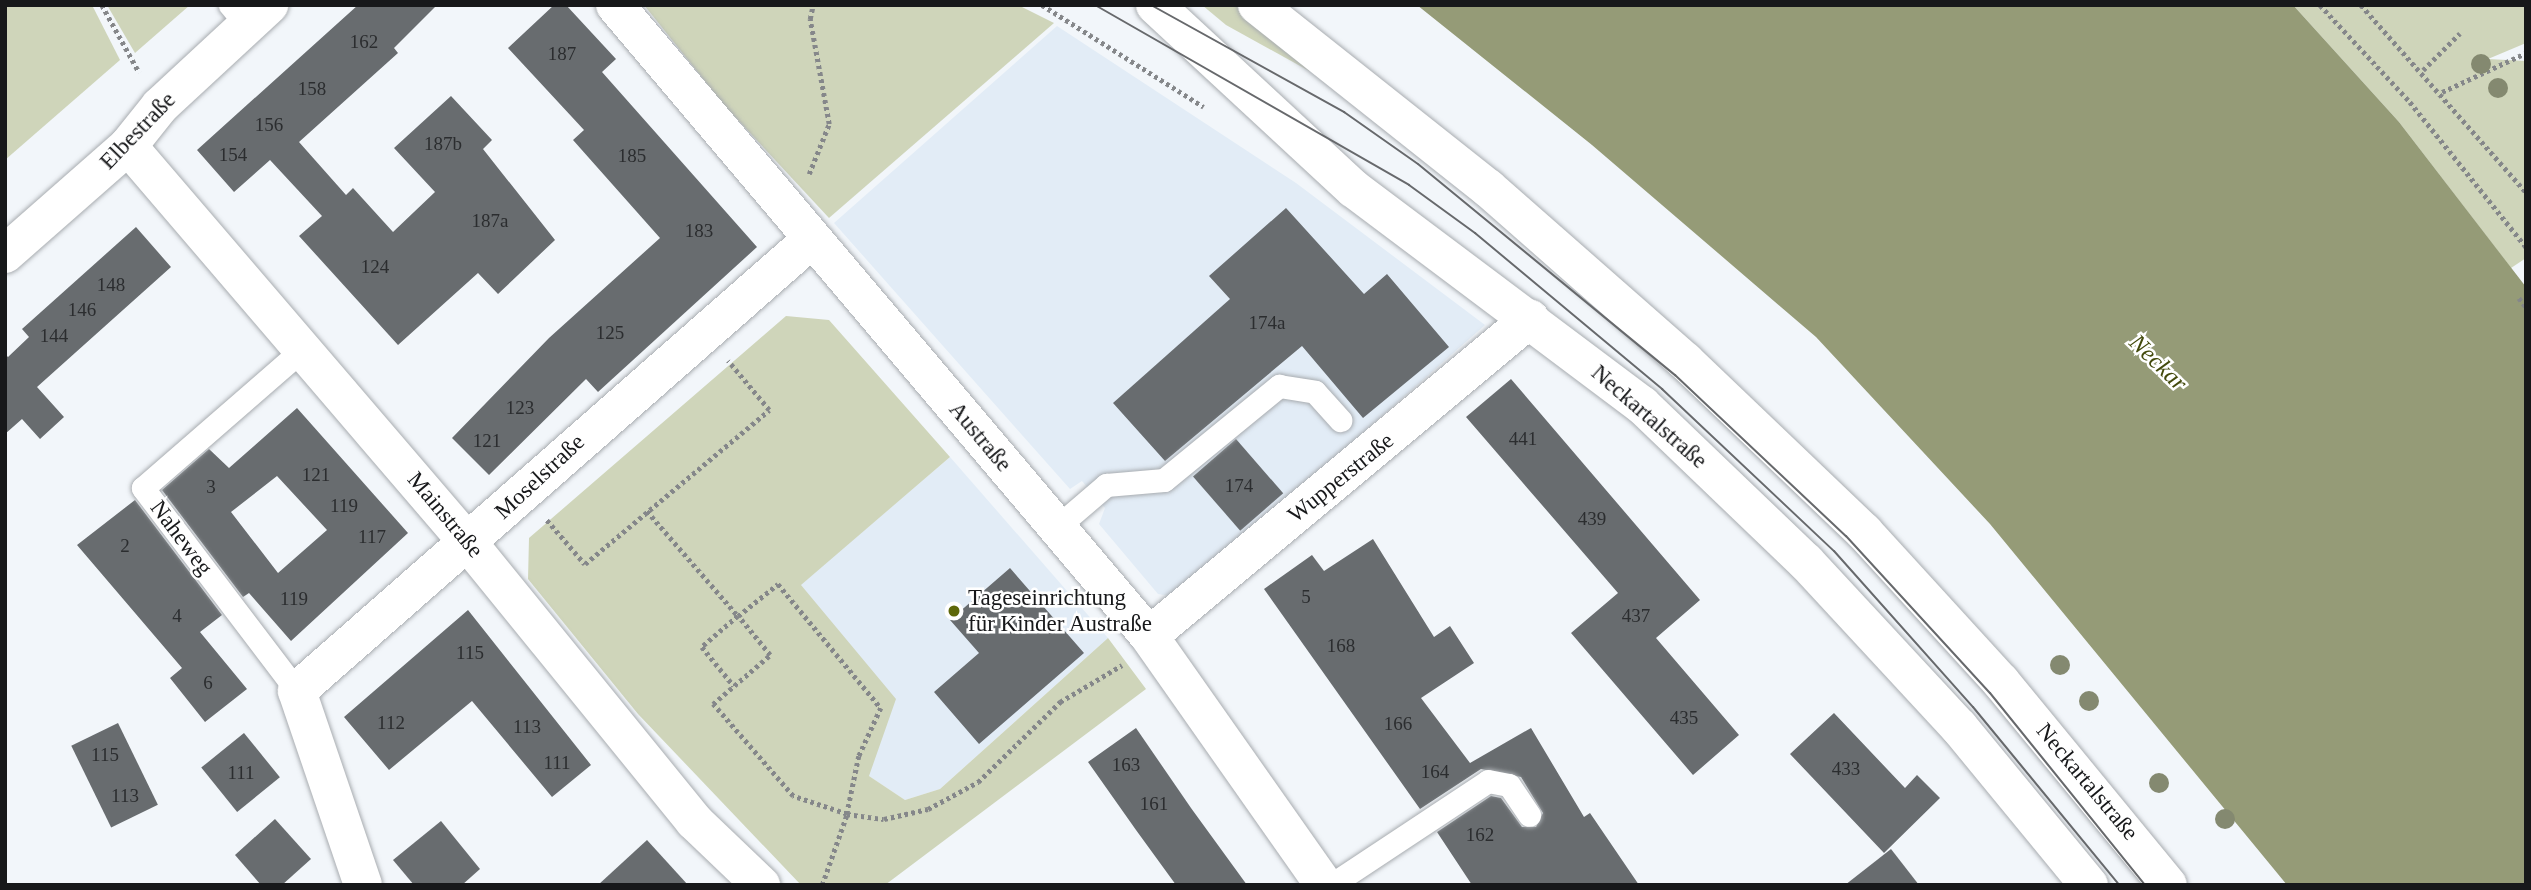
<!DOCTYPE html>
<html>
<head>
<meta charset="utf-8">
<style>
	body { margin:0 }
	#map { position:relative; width:2531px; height:890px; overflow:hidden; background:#f2f6fa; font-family:"Times New Roman",serif }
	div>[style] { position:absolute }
	.built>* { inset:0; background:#e2ecf6 }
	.green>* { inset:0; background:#cfd5ba }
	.water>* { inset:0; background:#959b77 }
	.building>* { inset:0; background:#686c6f; transform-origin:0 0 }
	.path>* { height:4.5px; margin-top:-2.25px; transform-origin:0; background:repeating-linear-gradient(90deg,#85878a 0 3.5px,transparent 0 7px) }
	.roads { filter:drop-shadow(0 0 2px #a8acb0) drop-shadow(0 0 2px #a8acb0) }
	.service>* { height:23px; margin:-11.5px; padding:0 11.5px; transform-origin:11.5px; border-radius:11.5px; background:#fff }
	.minor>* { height:38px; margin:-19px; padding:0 19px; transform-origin:19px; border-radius:19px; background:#fff }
	.secondary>* { height:38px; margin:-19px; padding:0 19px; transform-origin:19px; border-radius:19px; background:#fff }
	.tram>* { height:2px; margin:-1px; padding:0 1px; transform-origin:1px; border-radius:1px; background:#67696c }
	.trees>* { width:20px; height:20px; margin:-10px; border-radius:50%; background:#848970 }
	.dots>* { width:19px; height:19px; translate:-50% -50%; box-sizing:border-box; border:4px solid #fff; border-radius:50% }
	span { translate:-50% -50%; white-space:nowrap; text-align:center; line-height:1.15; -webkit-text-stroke:5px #fff; paint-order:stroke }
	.number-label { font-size:19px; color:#2b2d2f }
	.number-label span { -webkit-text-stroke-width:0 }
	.street-label { font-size:23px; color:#17181a }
	.poi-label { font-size:23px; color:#17181a }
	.left { translate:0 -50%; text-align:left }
	.water-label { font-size:24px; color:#434a0c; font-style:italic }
	.frame { position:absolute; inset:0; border:7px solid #17181a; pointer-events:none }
</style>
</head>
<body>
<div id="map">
	<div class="built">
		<i style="clip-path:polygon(1057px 26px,1296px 183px,1485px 325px,1177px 597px,1158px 594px,1099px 524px,1105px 508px,1094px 495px,1082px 481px,1070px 489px,834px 223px)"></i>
		<i style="clip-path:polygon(950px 457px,1108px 638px,940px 789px,905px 800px,869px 776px,800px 585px)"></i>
	</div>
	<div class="green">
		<i style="clip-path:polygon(5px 5px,92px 5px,120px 60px,5px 160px)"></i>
		<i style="clip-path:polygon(107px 5px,190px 5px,135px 53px)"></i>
		<i style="clip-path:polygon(644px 5px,1018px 5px,1054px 23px,829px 218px,724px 105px)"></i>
		<i style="clip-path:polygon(1202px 5px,1243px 5px,1311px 72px,1226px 25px)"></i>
		<i style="clip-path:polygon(2293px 5px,2526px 5px,2526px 43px,2488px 59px,2526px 61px,2526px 258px,2511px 268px,2399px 122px)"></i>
		<i style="clip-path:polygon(786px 316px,829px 320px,950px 457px,801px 585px,896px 699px,869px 776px,905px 800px,940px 789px,1108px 638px,1146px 689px,885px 885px,801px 885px,638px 714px,528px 579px,529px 538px)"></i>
	</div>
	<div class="water">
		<i style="clip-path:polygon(1417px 5px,2293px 5px,2399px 122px,2526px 287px,2526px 885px,2287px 885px,1990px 524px,1816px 337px,1592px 145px)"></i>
	</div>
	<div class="building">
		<i style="clip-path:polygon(358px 5px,437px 5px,394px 48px,398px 53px,299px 142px,346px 195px,353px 188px,393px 232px,435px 192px,394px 148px,451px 96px,492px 140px,483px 149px,555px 240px,498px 294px,478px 273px,398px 345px,299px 236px,322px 216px,270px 160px,234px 192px,197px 150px)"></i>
		<i style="clip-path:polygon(554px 5px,566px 5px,616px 59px,602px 72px,757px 247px,598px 392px,586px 379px,489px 475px,452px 438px,549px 338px,660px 238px,573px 140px,584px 130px,508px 48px)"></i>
		<i style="clip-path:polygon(1286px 208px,1364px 294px,1387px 274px,1449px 347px,1363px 418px,1302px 346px,1165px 461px,1113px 403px,1230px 299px,1209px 276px)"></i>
		<i style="clip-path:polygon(136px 227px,171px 267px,37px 387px,64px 417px,40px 439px,22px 419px,5px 434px,5px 354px,8px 357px,29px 337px,22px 329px)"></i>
		<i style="clip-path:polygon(1511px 379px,1700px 600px,1656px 638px,1739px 735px,1693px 775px,1571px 633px,1618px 593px,1466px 417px)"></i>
		<i style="clip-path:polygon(evenodd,297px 408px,408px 533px,291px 641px,249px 593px,243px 597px,162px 490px,209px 449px,229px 468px,297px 408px,277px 476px,327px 530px,278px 573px,231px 512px,277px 476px)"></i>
		<i style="left:1236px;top:439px;width:72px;height:57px;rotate:49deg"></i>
		<i style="clip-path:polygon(135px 500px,222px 615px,200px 632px,247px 689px,205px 722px,170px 678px,182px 668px,77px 545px)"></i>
		<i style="clip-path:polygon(1373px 539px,1434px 637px,1450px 626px,1474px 663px,1421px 698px,1470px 763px,1531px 728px,1584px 817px,1590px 813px,1639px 885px,1472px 885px,1437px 832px,1491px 796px,1501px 798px,1522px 827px,1536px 827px,1543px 813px,1521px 777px,1481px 769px,1420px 809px,1264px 589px,1312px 555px,1324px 571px)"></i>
		<i style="clip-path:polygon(1010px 568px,1084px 653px,979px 744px,934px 692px,979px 653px,950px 620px)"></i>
		<i style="clip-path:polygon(468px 610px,591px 765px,552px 797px,472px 701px,389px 770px,344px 717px)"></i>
		<i style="clip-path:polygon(1834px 713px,1905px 788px,1917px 775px,1940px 798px,1884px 853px,1790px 754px)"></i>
		<i style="left:118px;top:723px;width:91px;height:52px;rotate:64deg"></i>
		<i style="clip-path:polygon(1136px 728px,1191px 808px,1247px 885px,1176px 885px,1136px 830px,1088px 762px)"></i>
		<i style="left:244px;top:733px;width:57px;height:55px;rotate:51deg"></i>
		<i style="clip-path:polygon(275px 819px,311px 859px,282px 885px,261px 885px,235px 855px)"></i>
		<i style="clip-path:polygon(441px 821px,480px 869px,462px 885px,414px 885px,393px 860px)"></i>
		<i style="clip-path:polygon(647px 840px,688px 885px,598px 885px)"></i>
		<i style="clip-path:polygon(1891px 849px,1919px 885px,1845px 885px)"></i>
	</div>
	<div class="path">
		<i style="left:102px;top:5px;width:77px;rotate:61.1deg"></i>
		<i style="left:1042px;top:5px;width:191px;rotate:32.2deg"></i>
		<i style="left:2320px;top:5px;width:132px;rotate:47.1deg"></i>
		<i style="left:2410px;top:102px;width:186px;rotate:51.3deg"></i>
		<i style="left:2361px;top:5px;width:249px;rotate:48.6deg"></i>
		<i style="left:2423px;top:70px;width:52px;rotate:-45deg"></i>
		<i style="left:2442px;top:92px;width:93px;rotate:-24.9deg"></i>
		<i style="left:809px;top:174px;width:54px;rotate:-68.2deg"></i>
		<i style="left:829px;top:124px;width:107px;rotate:-100.3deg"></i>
		<i style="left:810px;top:19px;width:14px;rotate:-78deg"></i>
		<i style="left:2519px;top:298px;width:11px;rotate:52deg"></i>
		<i style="left:647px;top:511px;width:139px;rotate:49.1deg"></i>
		<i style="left:738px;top:616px;width:48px;rotate:139.3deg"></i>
		<i style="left:702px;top:647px;width:50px;rotate:50.6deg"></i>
		<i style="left:547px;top:520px;width:58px;rotate:49.2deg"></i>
		<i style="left:585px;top:564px;width:240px;rotate:-39.9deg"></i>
		<i style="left:769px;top:410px;width:64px;rotate:-129.9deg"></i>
		<i style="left:778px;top:584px;width:161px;rotate:50.3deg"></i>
		<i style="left:881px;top:708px;width:53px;rotate:114.6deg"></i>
		<i style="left:859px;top:756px;width:59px;rotate:101.7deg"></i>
		<i style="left:847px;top:814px;width:57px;rotate:-161.6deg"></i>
		<i style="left:793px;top:796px;width:122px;rotate:-131deg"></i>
		<i style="left:713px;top:704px;width:75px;rotate:-40.7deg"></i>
		<i style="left:770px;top:655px;width:50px;rotate:-129.4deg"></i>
		<i style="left:738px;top:616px;width:51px;rotate:-38.7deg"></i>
		<i style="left:822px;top:885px;width:75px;rotate:-70.6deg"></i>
		<i style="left:847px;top:814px;width:37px;rotate:8deg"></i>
		<i style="left:884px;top:819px;width:45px;rotate:-12.8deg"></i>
		<i style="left:928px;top:809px;width:57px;rotate:-28.4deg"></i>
		<i style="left:978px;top:782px;width:115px;rotate:-44.3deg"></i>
		<i style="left:1060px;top:702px;width:72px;rotate:-30.8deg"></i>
	</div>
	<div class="roads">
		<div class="service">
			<i style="left:230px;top:5px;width:26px;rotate:50deg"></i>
			<i style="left:1057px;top:527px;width:65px;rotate:-40.6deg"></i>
			<i style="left:1106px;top:485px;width:58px;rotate:-4.9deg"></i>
			<i style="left:1164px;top:480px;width:149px;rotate:-39.3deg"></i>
			<i style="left:1279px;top:386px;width:36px;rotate:9deg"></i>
			<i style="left:1315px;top:392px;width:38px;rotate:48deg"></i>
			<i style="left:297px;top:691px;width:255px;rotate:-127.2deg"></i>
			<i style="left:143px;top:488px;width:213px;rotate:-41deg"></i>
			<i style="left:1331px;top:885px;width:188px;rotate:-33.5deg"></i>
			<i style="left:1488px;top:781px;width:21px;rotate:11deg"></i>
			<i style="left:1509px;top:785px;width:36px;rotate:56deg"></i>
		</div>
		<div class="minor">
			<i style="left:615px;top:5px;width:827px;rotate:49.76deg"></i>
			<i style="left:1149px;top:636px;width:304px;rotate:54.9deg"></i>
			<i style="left:128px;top:146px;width:524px;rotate:49.41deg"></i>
			<i style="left:469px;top:544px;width:357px;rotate:50.9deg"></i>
			<i style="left:694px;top:821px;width:93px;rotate:43.7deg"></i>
			<i style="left:5px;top:254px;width:164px;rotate:-41.3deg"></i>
			<i style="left:128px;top:146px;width:51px;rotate:-51.3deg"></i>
			<i style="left:160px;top:106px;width:149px;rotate:-42.8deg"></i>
			<i style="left:1149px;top:636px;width:496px;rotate:-39.8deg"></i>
			<i style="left:363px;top:885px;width:205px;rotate:-108.8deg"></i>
			<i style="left:297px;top:691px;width:685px;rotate:-41.27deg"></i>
		</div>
		<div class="secondary">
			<i style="left:1155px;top:5px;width:271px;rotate:42.8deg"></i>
			<i style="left:1354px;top:189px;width:360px;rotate:36.9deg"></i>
			<i style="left:1642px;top:405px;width:227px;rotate:43.8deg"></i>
			<i style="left:1806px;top:562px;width:225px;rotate:47.2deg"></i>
			<i style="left:1959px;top:727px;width:205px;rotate:50.6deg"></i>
			<i style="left:1257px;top:5px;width:295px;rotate:38.4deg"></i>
			<i style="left:1488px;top:188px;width:262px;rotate:41.3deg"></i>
			<i style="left:1685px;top:361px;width:248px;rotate:43.7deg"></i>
			<i style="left:1864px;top:532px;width:203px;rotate:47.6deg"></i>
			<i style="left:2001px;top:682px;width:263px;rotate:50.6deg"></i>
		</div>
	</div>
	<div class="tram">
		<i style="left:1095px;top:5px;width:362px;rotate:29.8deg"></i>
		<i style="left:1409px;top:185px;width:82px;rotate:36deg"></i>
		<i style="left:1475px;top:233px;width:244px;rotate:39.8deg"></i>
		<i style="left:1662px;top:389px;width:236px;rotate:43.3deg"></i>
		<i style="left:1834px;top:551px;width:209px;rotate:48.3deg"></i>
		<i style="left:1973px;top:707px;width:230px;rotate:50.6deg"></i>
		<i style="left:1151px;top:5px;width:221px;rotate:29deg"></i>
		<i style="left:1344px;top:112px;width:90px;rotate:35.1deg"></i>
		<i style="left:1418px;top:164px;width:333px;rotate:39.4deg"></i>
		<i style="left:1675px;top:375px;width:235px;rotate:43.3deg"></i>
		<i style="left:1846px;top:536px;width:213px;rotate:47.5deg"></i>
		<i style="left:1990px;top:693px;width:247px;rotate:51.1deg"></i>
	</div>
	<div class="trees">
		<i style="left:2481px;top:64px"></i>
		<i style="left:2498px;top:88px"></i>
		<i style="left:2060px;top:665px"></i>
		<i style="left:2089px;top:701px"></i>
		<i style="left:2159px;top:783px"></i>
		<i style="left:2225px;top:819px"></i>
	</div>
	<div class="dots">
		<i style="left:954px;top:611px;background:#5d6709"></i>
	</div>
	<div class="number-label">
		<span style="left:364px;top:42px">162</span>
		<span style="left:562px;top:54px">187</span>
		<span style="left:312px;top:89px">158</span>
		<span style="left:269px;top:125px">156</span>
		<span style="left:443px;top:144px">187b</span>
		<span style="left:233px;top:155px">154</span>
		<span style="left:632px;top:156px">185</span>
		<span style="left:490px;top:221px">187a</span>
		<span style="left:699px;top:231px">183</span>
		<span style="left:375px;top:267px">124</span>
		<span style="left:111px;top:285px">148</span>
		<span style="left:82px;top:310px">146</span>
		<span style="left:1267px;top:323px">174a</span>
		<span style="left:610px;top:333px">125</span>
		<span style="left:54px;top:336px">144</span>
		<span style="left:520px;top:408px">123</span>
		<span style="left:1523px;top:439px">441</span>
		<span style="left:487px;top:441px">121</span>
		<span style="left:316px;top:475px">121</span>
		<span style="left:1239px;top:486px">174</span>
		<span style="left:211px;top:487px">3</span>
		<span style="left:344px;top:506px">119</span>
		<span style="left:1592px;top:519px">439</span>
		<span style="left:372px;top:537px">117</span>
		<span style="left:125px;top:546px">2</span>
		<span style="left:1306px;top:597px">5</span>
		<span style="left:294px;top:599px">119</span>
		<span style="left:177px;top:616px">4</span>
		<span style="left:1636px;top:616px">437</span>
		<span style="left:1341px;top:646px">168</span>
		<span style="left:470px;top:653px">115</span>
		<span style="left:208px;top:683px">6</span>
		<span style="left:1684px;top:718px">435</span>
		<span style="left:391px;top:723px">112</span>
		<span style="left:1398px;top:724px">166</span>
		<span style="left:527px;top:727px">113</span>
		<span style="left:105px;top:755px">115</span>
		<span style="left:557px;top:763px">111</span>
		<span style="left:1126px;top:765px">163</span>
		<span style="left:1846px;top:769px">433</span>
		<span style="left:1435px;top:772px">164</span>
		<span style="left:241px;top:773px">111</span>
		<span style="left:125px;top:796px">113</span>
		<span style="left:1154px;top:804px">161</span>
		<span style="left:1480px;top:835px">162</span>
	</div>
	<div class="street-label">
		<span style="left:138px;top:131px;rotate:-46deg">Elbestraße</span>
		<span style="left:1649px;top:417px;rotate:41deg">Neckartalstraße</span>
		<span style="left:980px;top:437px;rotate:50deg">Austraße</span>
		<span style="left:540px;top:477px;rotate:-43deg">Moselstraße</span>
		<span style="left:1341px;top:478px;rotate:-39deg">Wupperstraße</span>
		<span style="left:445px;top:515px;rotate:50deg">Mainstraße</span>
		<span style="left:181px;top:538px;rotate:53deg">Naheweg</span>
		<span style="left:2087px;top:782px;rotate:50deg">Neckartalstraße</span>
	</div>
	<div class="poi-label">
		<span class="left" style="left:968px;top:611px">Tageseinrichtung<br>für Kinder Austraße</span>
	</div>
	<div class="water-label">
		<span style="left:2158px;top:363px;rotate:44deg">Neckar</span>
	</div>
	<div class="frame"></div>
</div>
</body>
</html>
